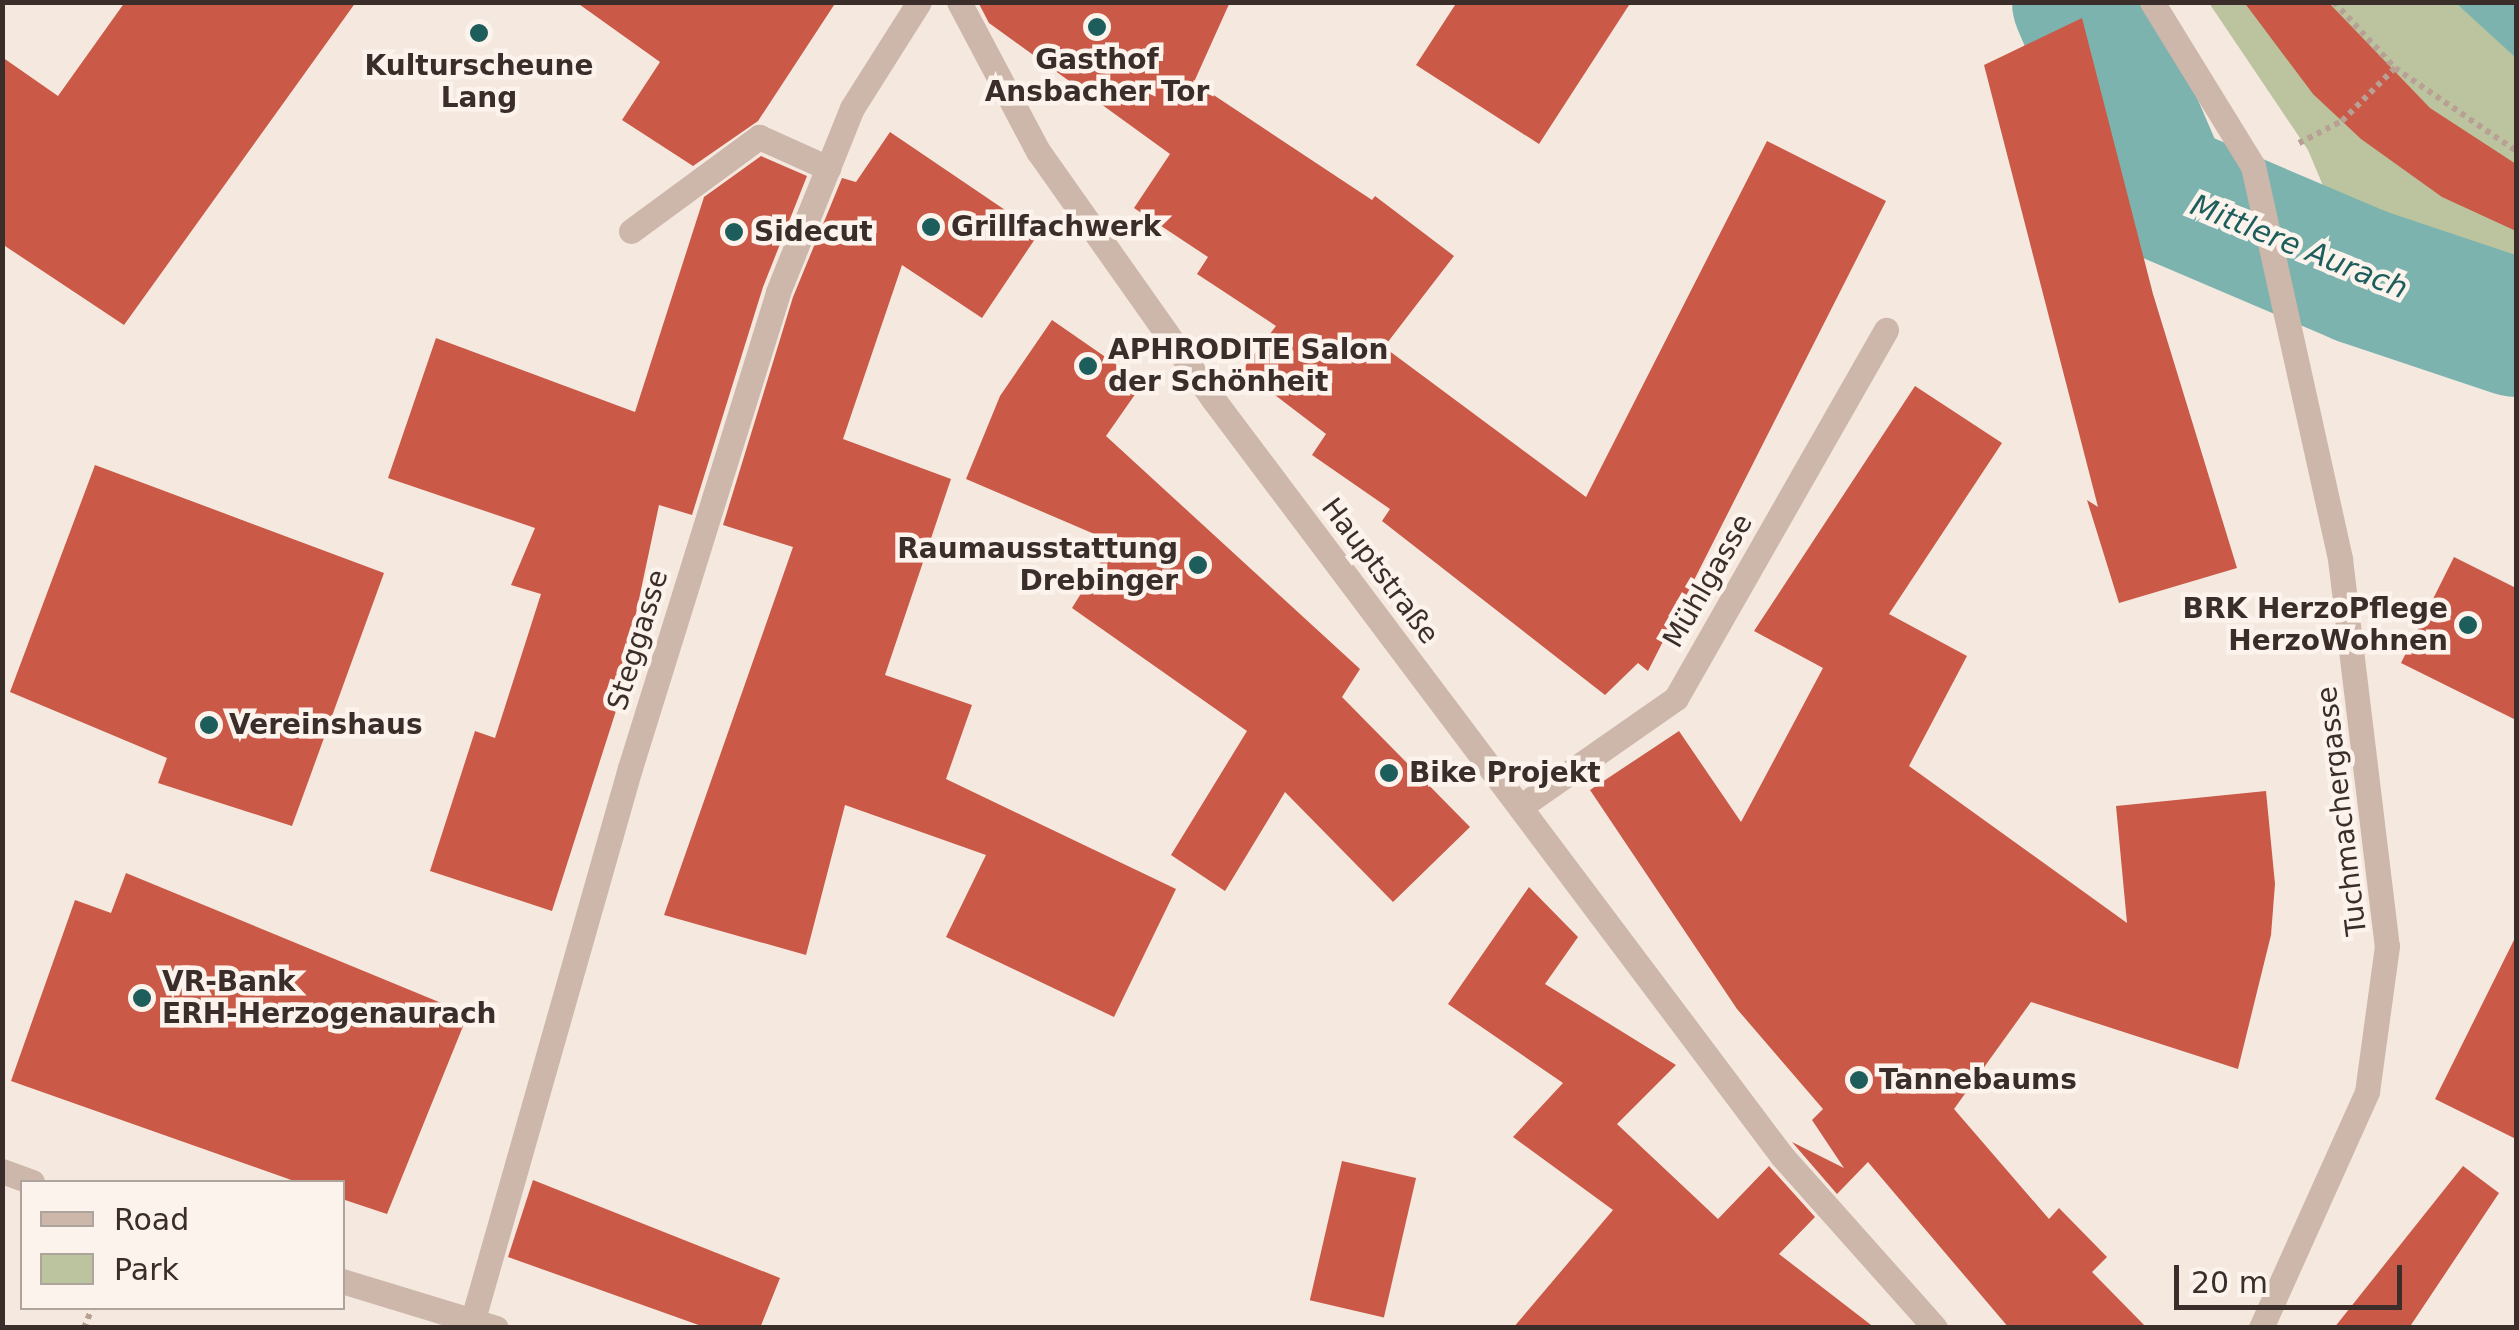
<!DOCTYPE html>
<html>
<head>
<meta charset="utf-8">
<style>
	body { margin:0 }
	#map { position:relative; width:2519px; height:1330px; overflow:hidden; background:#f4e8df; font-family:"DejaVu Sans",sans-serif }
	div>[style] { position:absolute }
	.green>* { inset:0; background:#bbc49e }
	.water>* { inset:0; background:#7db3af }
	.river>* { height:138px; margin:-69px; padding:0 69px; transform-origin:69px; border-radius:69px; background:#7db3af }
	.building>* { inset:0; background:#ca5a47; transform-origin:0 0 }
	.path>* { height:6px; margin-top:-3px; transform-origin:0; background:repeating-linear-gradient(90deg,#b9a094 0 5px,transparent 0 10px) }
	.lane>* { height:25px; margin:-12.5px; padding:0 12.5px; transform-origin:12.5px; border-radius:12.5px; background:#cdb7aa }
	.street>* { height:25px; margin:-12.5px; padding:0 12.5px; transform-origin:12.5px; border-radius:12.5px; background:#cdb7aa }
	.dots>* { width:28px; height:28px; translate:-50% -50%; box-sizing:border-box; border:5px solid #fbf3ec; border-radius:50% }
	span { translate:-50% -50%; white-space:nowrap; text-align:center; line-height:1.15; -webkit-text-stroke:9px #fbf3ec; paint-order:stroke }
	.poi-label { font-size:28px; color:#3a2d2a; font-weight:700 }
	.left { translate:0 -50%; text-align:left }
	.right { translate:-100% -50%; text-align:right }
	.street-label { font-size:28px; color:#3a2d2a }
	.water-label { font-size:30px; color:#1d5e5c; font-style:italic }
	.frame { position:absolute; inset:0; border:5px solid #3a2d2a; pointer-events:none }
	.legend { position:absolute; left:20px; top:1180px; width:325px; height:130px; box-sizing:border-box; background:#fbf3ec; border:2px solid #aea49e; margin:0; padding:12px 18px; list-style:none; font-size:30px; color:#3a2d2a }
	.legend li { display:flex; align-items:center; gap:20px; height:50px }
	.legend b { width:50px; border:2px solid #aea49e }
	.scale { position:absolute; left:2174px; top:1265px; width:228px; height:45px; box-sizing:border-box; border:5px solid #3a2d2a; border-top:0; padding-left:12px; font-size:30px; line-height:35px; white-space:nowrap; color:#3a2d2a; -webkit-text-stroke:8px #fbf3ec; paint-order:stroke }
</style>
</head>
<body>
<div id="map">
	<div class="green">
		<i style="clip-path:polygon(2209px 3px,2516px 3px,2516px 328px,2361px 276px,2308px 150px)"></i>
	</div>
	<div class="water">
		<i style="clip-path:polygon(2456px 3px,2516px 3px,2516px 58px)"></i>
	</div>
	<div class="river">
		<i style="left:2081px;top:2px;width:206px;rotate:66.8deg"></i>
		<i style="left:2162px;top:191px;width:216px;rotate:23.1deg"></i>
		<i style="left:2361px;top:276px;width:163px;rotate:18.5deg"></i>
	</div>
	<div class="building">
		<i style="clip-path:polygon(125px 2px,356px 2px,124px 325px,2px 244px,2px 57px,58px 96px)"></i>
		<i style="clip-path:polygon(576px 2px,836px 2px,758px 121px,693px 166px,622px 120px,660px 62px)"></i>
		<i style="clip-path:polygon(978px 2px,1230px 2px,1194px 82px,1372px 200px,1375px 196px,1454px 256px,1384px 347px,1586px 497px,1767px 141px,1886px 201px,1648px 671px,1638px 663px,1605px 695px,1382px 521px,1390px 509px,1312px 455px,1326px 434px,1242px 370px,1276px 326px,1197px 274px,1208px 257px,1134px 208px,1170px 154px,989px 23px)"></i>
		<i style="clip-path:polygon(1457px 2px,1631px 2px,1539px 144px,1416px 65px)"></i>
		<i style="clip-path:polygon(2244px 2px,2328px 2px,2430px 108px,2516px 164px,2516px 231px,2442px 197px,2361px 139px,2313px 94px)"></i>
		<i style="clip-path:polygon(2082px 18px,2153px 294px,2237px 568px,2119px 603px,2087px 500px,2098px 507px,1984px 65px)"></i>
		<i style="clip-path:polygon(890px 132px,1039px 233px,982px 318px,902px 265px,843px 439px,951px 479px,885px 675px,972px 705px,946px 779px,1176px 889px,1114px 1017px,946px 937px,986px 855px,845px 805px,806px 955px,664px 915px,793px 547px,723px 525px,793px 297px,842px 178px,856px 182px)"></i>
		<i style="clip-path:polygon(761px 156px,807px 176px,763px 287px,692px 515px,659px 505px,625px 665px,630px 667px,552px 911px,430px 871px,475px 731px,495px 738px,541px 594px,511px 585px,535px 528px,388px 478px,436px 338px,635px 412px,704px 197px)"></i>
		<i style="clip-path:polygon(1052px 320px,1143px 383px,1106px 436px,1360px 669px,1342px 697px,1470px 827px,1393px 902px,1285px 792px,1225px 891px,1171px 855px,1247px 731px,1072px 608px,1113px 542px,966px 479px,1000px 396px)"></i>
		<i style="clip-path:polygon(1915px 386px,2002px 443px,1889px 614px,1967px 656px,1909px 766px,2127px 923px,2116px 806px,2266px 791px,2275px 884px,2271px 935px,2238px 1069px,2031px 1002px,1954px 1109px,2049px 1219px,2059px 1208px,2107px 1257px,2092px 1272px,2147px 1328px,2009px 1328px,1868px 1162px,1837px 1194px,1792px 1142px,1844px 1168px,1812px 1120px,1823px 1109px,1737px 1009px,1590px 790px,1679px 731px,1741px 822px,1823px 668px,1754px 631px)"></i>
		<i style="clip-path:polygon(95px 465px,384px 573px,292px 826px,158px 783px,167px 758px,10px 692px)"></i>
		<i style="clip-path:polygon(2454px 557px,2516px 588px,2516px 720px,2401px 663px)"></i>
		<i style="clip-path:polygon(126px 873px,468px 1014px,387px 1214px,342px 1199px,342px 1182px,297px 1182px,11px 1081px,75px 900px,111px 913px)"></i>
		<i style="clip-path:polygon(1529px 887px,1578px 937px,1545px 984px,1676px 1065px,1617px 1124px,1718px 1219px,1769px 1166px,1815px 1217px,1779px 1254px,1875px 1328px,1513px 1328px,1613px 1210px,1513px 1137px,1563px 1083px,1448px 1004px)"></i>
		<i style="clip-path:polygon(2516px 936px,2516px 1139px,2435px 1099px)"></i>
		<i style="left:1342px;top:1161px;width:76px;height:143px;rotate:13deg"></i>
		<i style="clip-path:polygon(2463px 1166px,2499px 1193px,2409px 1328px,2334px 1328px)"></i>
		<i style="clip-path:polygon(533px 1180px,780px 1278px,760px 1328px,707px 1328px,508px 1257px)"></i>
	</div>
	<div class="path">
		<i style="left:2334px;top:2px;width:90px;rotate:47.3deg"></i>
		<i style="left:2395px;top:68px;width:147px;rotate:34.4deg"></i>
		<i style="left:2299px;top:143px;width:48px;rotate:-27.1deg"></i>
		<i style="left:2342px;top:121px;width:75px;rotate:-45deg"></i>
		<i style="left:84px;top:1328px;width:22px;rotate:-68deg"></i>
	</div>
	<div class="lane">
		<i style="left:631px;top:231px;width:159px;rotate:-36.3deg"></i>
		<i style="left:759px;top:137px;width:76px;rotate:24.2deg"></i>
		<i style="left:1520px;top:807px;width:190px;rotate:-34.9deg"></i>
		<i style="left:1676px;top:698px;width:424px;rotate:-60.3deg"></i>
	</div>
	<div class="street">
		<i style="left:959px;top:2px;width:169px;rotate:62.1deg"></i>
		<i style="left:1038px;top:151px;width:304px;rotate:54.8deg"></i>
		<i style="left:1213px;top:399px;width:947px;rotate:53.07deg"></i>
		<i style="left:1782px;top:1156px;width:230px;rotate:48.3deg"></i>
		<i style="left:2152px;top:2px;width:193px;rotate:58.4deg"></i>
		<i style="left:2253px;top:166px;width:403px;rotate:77.5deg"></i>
		<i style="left:2340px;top:559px;width:390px;rotate:83.1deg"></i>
		<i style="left:2387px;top:946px;width:147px;rotate:97.8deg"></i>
		<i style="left:2367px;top:1092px;width:259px;rotate:114.2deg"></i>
		<i style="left:2px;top:1171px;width:32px;rotate:20deg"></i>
		<i style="left:342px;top:1281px;width:161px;rotate:17deg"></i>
		<i style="left:473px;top:1319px;width:573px;rotate:-74.1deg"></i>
		<i style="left:630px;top:768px;width:498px;rotate:-72.7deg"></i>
		<i style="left:778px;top:292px;width:198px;rotate:-68.1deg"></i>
		<i style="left:852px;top:108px;width:125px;rotate:-57.7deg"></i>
	</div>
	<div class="dots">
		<i style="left:1097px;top:27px;background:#1d5e5c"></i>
		<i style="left:479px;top:33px;background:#1d5e5c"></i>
		<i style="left:931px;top:227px;background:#1d5e5c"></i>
		<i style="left:734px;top:232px;background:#1d5e5c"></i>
		<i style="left:1088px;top:366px;background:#1d5e5c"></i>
		<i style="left:1198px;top:565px;background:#1d5e5c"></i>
		<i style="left:2468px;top:625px;background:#1d5e5c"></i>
		<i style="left:209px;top:725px;background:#1d5e5c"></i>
		<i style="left:1389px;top:773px;background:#1d5e5c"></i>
		<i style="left:142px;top:998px;background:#1d5e5c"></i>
		<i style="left:1859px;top:1080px;background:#1d5e5c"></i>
	</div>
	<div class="poi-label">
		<span style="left:1097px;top:76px">Gasthof<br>Ansbacher Tor</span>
		<span style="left:479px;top:82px">Kulturscheune<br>Lang</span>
		<span class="left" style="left:951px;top:227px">Grillfachwerk</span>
		<span class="left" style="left:754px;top:232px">Sidecut</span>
		<span class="left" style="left:1108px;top:366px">APHRODITE Salon<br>der Schönheit</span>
		<span class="right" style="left:1178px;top:565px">Raumausstattung<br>Drebinger</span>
		<span class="right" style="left:2448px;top:625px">BRK HerzoPflege<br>HerzoWohnen</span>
		<span class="left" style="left:229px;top:725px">Vereinshaus</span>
		<span class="left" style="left:1409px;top:773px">Bike Projekt</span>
		<span class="left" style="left:162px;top:998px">VR-Bank<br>ERH-Herzogenaurach</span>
		<span class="left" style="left:1879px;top:1080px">Tannebaums</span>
	</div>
	<div class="street-label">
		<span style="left:1380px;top:571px;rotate:53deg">Hauptstraße</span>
		<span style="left:1708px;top:581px;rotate:-60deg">Mühlgasse</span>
		<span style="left:638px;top:640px;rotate:-73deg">Steggasse</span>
		<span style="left:2342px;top:811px;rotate:-97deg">Tuchmachergasse</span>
	</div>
	<div class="water-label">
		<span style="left:2299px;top:247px;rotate:22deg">Mittlere Aurach</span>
	</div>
	<div class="frame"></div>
	<ul class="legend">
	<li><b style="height:12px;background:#cdb7aa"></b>Road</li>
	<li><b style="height:28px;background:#bbc49e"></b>Park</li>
	</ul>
	<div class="scale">20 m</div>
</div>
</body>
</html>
